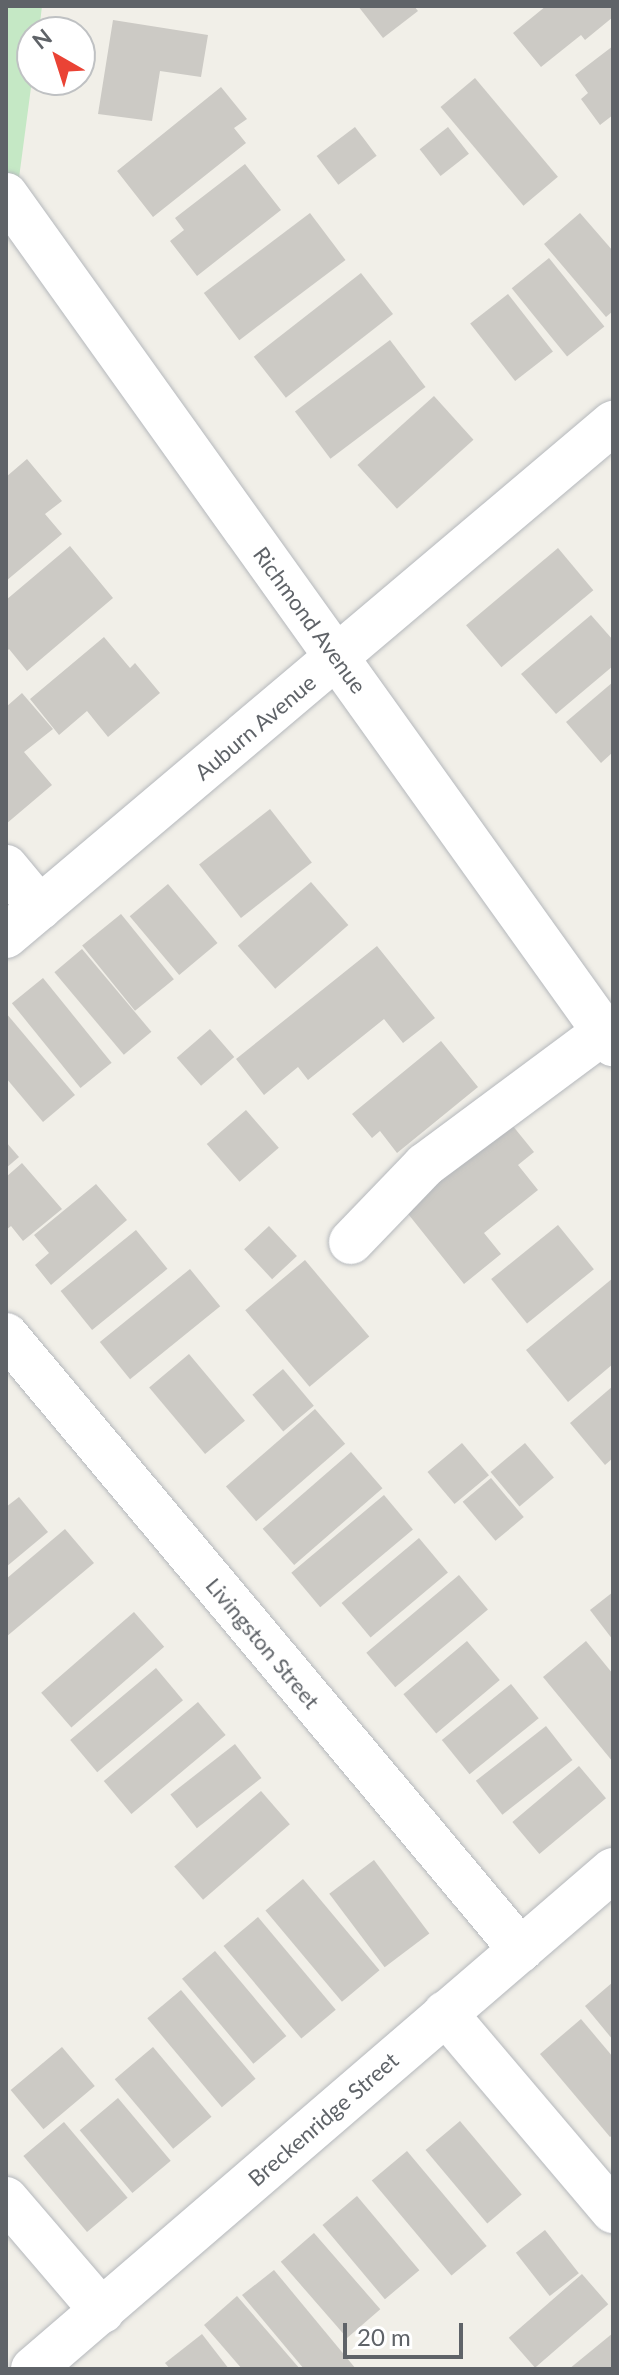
<!DOCTYPE html>
<html>
<head>
<meta charset="utf-8">
<style>
	body { margin:0 }
	#map { position:relative; width:619px; height:2375px; overflow:hidden; background:#f1efe8; font-family:Lato,sans-serif }
	div>[style] { position:absolute }
	.green>* { inset:0; background:#c5e8c5 }
	.building>* { inset:0; background:#cccac5; transform-origin:0 0 }
	.roads { filter:drop-shadow(0 0 2px #b5b8bc) drop-shadow(0 0 2px #b5b8bc) }
	.minor>* { height:44px; margin:-22px; padding:0 22px; transform-origin:22px; border-radius:22px; background:#fff }
	span { translate:-50% -50%; white-space:nowrap; text-align:center; line-height:1.15; -webkit-text-stroke:7px #fff; paint-order:stroke }
	.street-label { font-size:22px; color:#5f6368 }
	.frame { position:absolute; inset:0; border:8px solid #5f6368; pointer-events:none }
	.north { position:absolute; left:16px; top:16px; width:80px; height:80px; box-sizing:border-box; background:#fff; border:2px solid #bfc1c3; border-radius:50%; rotate:321deg; font-size:22px; font-weight:700; line-height:32px; text-align:center; color:#5f6368 }
	.north::after { content:''; display:block; margin:auto; width:28px; height:36px; background:#ea4335; clip-path:polygon(50% 0,100% 100%,50% 72%,0 100%) }
	.scale { position:absolute; left:343px; top:2323px; width:120px; height:36px; box-sizing:border-box; border:4px solid #5f6368; border-top:0; padding-left:10px; font-size:24px; line-height:28px; white-space:nowrap; color:#5f6368; -webkit-text-stroke:6px #fff; paint-order:stroke }
</style>
</head>
<body>
<div id="map">
	<div class="green">
		<i style="clip-path:polygon(6px 6px,42px 6px,39px 32px,32px 32px,32px 80px,15px 208px,6px 207px)"></i>
	</div>
	<div class="building">
		<i style="clip-path:polygon(358px 6px,414px 6px,418px 11px,383px 38px)"></i>
		<i style="clip-path:polygon(546px 6px,613px 6px,613px 17px,585px 40px,581px 35px,541px 67px,513px 33px)"></i>
		<i style="clip-path:polygon(113px 20px,208px 35px,201px 77px,160px 71px,152px 121px,98px 114px)"></i>
		<i style="clip-path:polygon(613px 46px,613px 115px,600px 125px,581px 99px,588px 93px,575px 75px)"></i>
		<i style="left:475px;top:78px;width:129px;height:45px;rotate:50deg"></i>
		<i style="clip-path:polygon(221px 87px,247px 119px,234px 128px,246px 143px,153px 217px,117px 171px)"></i>
		<i style="left:355px;top:127px;width:36px;height:48px;rotate:53deg"></i>
		<i style="left:448px;top:127px;width:34px;height:36px;rotate:52deg"></i>
		<i style="clip-path:polygon(245px 164px,281px 210px,197px 276px,170px 241px,184px 230px,175px 218px)"></i>
		<i style="left:310px;top:213px;width:59px;height:133px;rotate:53deg"></i>
		<i style="clip-path:polygon(580px 213px,613px 251px,613px 311px,606px 317px,544px 244px)"></i>
		<i style="left:549px;top:258px;width:88px;height:48px;rotate:51deg"></i>
		<i style="left:361px;top:273px;width:52px;height:136px;rotate:52deg"></i>
		<i style="left:508px;top:294px;width:73px;height:48px;rotate:52deg"></i>
		<i style="left:390px;top:340px;width:59px;height:119px;rotate:53deg"></i>
		<i style="left:434px;top:396px;width:59px;height:103px;rotate:48deg"></i>
		<i style="clip-path:polygon(27px 459px,62px 501px,45px 514px,62px 534px,6px 581px,6px 477px)"></i>
		<i style="clip-path:polygon(70px 546px,113px 598px,27px 671px,9px 649px,6px 652px,6px 600px)"></i>
		<i style="left:558px;top:548px;width:55px;height:120px;rotate:50deg"></i>
		<i style="clip-path:polygon(591px 615px,613px 640px,613px 666px,556px 714px,521px 674px)"></i>
		<i style="clip-path:polygon(104px 637px,130px 668px,135px 663px,160px 693px,108px 737px,87px 711px,59px 735px,30px 699px)"></i>
		<i style="clip-path:polygon(613px 682px,613px 752px,601px 763px,566px 722px)"></i>
		<i style="clip-path:polygon(22px 693px,53px 729px,24px 752px,52px 785px,6px 824px,6px 707px)"></i>
		<i style="left:270px;top:809px;width:68px;height:90px;rotate:52deg"></i>
		<i style="left:311px;top:882px;width:57px;height:97px;rotate:49deg"></i>
		<i style="left:168px;top:884px;width:77px;height:50px;rotate:50deg"></i>
		<i style="left:121px;top:914px;width:84px;height:50px;rotate:51deg"></i>
		<i style="clip-path:polygon(377px 946px,435px 1018px,403px 1043px,384px 1019px,308px 1080px,298px 1067px,264px 1095px,236px 1059px)"></i>
		<i style="left:82px;top:949px;width:108px;height:36px;rotate:50deg"></i>
		<i style="left:43px;top:978px;width:109px;height:40px;rotate:51deg"></i>
		<i style="clip-path:polygon(6px 1013px,75px 1095px,43px 1122px,6px 1078px)"></i>
		<i style="left:210px;top:1029px;width:37px;height:44px;rotate:49deg"></i>
		<i style="clip-path:polygon(441px 1041px,478px 1087px,397px 1153px,380px 1131px,372px 1138px,352px 1114px)"></i>
		<i style="left:246px;top:1110px;width:50px;height:52px;rotate:49deg"></i>
		<i style="clip-path:polygon(504px 1115px,534px 1152px,518px 1165px,538px 1190px,484px 1233px,501px 1254px,464px 1284px,397px 1200px)"></i>
		<i style="clip-path:polygon(6px 1142px,19px 1157px,6px 1168px)"></i>
		<i style="clip-path:polygon(22px 1163px,62px 1209px,23px 1241px,11px 1226px,6px 1230px,6px 1177px)"></i>
		<i style="clip-path:polygon(96px 1184px,127px 1220px,51px 1285px,35px 1265px,49px 1253px,34px 1235px)"></i>
		<i style="left:558px;top:1225px;width:57px;height:86px;rotate:51deg"></i>
		<i style="left:269px;top:1226px;width:41px;height:34px;rotate:47deg"></i>
		<i style="left:136px;top:1230px;width:50px;height:97px;rotate:51deg"></i>
		<i style="left:305px;top:1260px;width:100px;height:78px;rotate:50deg"></i>
		<i style="left:190px;top:1269px;width:48px;height:116px;rotate:51deg"></i>
		<i style="clip-path:polygon(613px 1278px,613px 1364px,568px 1402px,526px 1350px)"></i>
		<i style="left:189px;top:1354px;width:87px;height:52px;rotate:50deg"></i>
		<i style="left:283px;top:1369px;width:48px;height:40px;rotate:50deg"></i>
		<i style="clip-path:polygon(613px 1386px,613px 1458px,605px 1465px,570px 1423px)"></i>
		<i style="left:315px;top:1409px;width:46px;height:118px;rotate:49deg"></i>
		<i style="left:462px;top:1443px;width:42px;height:45px;rotate:50deg"></i>
		<i style="left:525px;top:1443px;width:45px;height:45px;rotate:50deg"></i>
		<i style="left:351px;top:1452px;width:48px;height:117px;rotate:49deg"></i>
		<i style="left:491px;top:1478px;width:51px;height:37px;rotate:50deg"></i>
		<i style="left:384px;top:1495px;width:45px;height:121px;rotate:50deg"></i>
		<i style="clip-path:polygon(19px 1497px,48px 1532px,6px 1567px,6px 1507px)"></i>
		<i style="clip-path:polygon(65px 1529px,94px 1563px,6px 1637px,6px 1579px)"></i>
		<i style="left:419px;top:1538px;width:45px;height:101px;rotate:50deg"></i>
		<i style="left:459px;top:1575px;width:45px;height:121px;rotate:50deg"></i>
		<i style="clip-path:polygon(613px 1592px,613px 1640px,590px 1610px)"></i>
		<i style="left:134px;top:1612px;width:46px;height:123px;rotate:49deg"></i>
		<i style="left:467px;top:1641px;width:51px;height:83px;rotate:50deg"></i>
		<i style="clip-path:polygon(586px 1641px,613px 1674px,613px 1762px,543px 1677px)"></i>
		<i style="left:156px;top:1668px;width:42px;height:112px;rotate:50deg"></i>
		<i style="left:511px;top:1684px;width:44px;height:89px;rotate:51deg"></i>
		<i style="left:198px;top:1702px;width:43px;height:123px;rotate:50deg"></i>
		<i style="left:546px;top:1726px;width:43px;height:89px;rotate:52deg"></i>
		<i style="left:235px;top:1744px;width:43px;height:82px;rotate:52deg"></i>
		<i style="left:579px;top:1766px;width:42px;height:87px;rotate:50deg"></i>
		<i style="left:261px;top:1791px;width:44px;height:115px;rotate:49deg"></i>
		<i style="left:374px;top:1860px;width:92px;height:56px;rotate:53deg"></i>
		<i style="left:303px;top:1879px;width:119px;height:49px;rotate:50deg"></i>
		<i style="left:258px;top:1917px;width:121px;height:45px;rotate:50deg"></i>
		<i style="left:215px;top:1951px;width:111px;height:43px;rotate:50deg"></i>
		<i style="clip-path:polygon(613px 1982px,613px 2040px,585px 2006px)"></i>
		<i style="left:181px;top:1990px;width:116px;height:44px;rotate:50deg"></i>
		<i style="clip-path:polygon(581px 2019px,613px 2057px,613px 2135px,610px 2137px,540px 2054px)"></i>
		<i style="left:62px;top:2047px;width:51px;height:67px;rotate:50deg"></i>
		<i style="left:153px;top:2047px;width:91px;height:50px;rotate:50deg"></i>
		<i style="left:118px;top:2098px;width:82px;height:50px;rotate:50deg"></i>
		<i style="left:460px;top:2121px;width:96px;height:45px;rotate:50deg"></i>
		<i style="left:64px;top:2122px;width:99px;height:53px;rotate:50deg"></i>
		<i style="left:407px;top:2151px;width:124px;height:46px;rotate:50deg"></i>
		<i style="left:357px;top:2196px;width:97px;height:45px;rotate:50deg"></i>
		<i style="left:545px;top:2230px;width:55px;height:37px;rotate:52deg"></i>
		<i style="left:314px;top:2233px;width:101px;height:44px;rotate:49deg"></i>
		<i style="clip-path:polygon(274px 2270px,356px 2369px,304px 2369px,242px 2295px)"></i>
		<i style="left:582px;top:2274px;width:40px;height:97px;rotate:49deg"></i>
		<i style="clip-path:polygon(237px 2296px,300px 2369px,242px 2369px,204px 2325px)"></i>
		<i style="clip-path:polygon(613px 2333px,613px 2369px,569px 2369px)"></i>
		<i style="clip-path:polygon(202px 2334px,229px 2369px,170px 2369px,165px 2363px)"></i>
	</div>
	<div class="roads">
		<div class="minor">
			<i style="left:6px;top:195px;width:1044px;rotate:54.44deg"></i>
			<i style="left:6px;top:867px;width:53px;rotate:50.3deg"></i>
			<i style="left:6px;top:936px;width:795px;rotate:-40.2deg"></i>
			<i style="left:351px;top:1242px;width:107px;rotate:-46.1deg"></i>
			<i style="left:425px;top:1165px;width:223px;rotate:-36.6deg"></i>
			<i style="left:6px;top:1335px;width:802px;rotate:50.06deg"></i>
			<i style="left:445px;top:2013px;width:260px;rotate:49.7deg"></i>
			<i style="left:6px;top:2199px;width:148px;rotate:49.4deg"></i>
			<i style="left:33px;top:2369px;width:765px;rotate:-40.71deg"></i>
		</div>
	</div>
	<div class="street-label">
		<span style="left:310px;top:620px;rotate:54deg">Richmond Avenue</span>
		<span style="left:255px;top:727px;rotate:-40deg">Auburn Avenue</span>
		<span style="left:263px;top:1643px;rotate:50deg">Livingston Street</span>
		<span style="left:323px;top:2119px;rotate:-41deg">Breckenridge Street</span>
	</div>
	<div class="frame"></div>
	<div class="north">N</div>
	<div class="scale">20 m</div>
</div>
</body>
</html>
